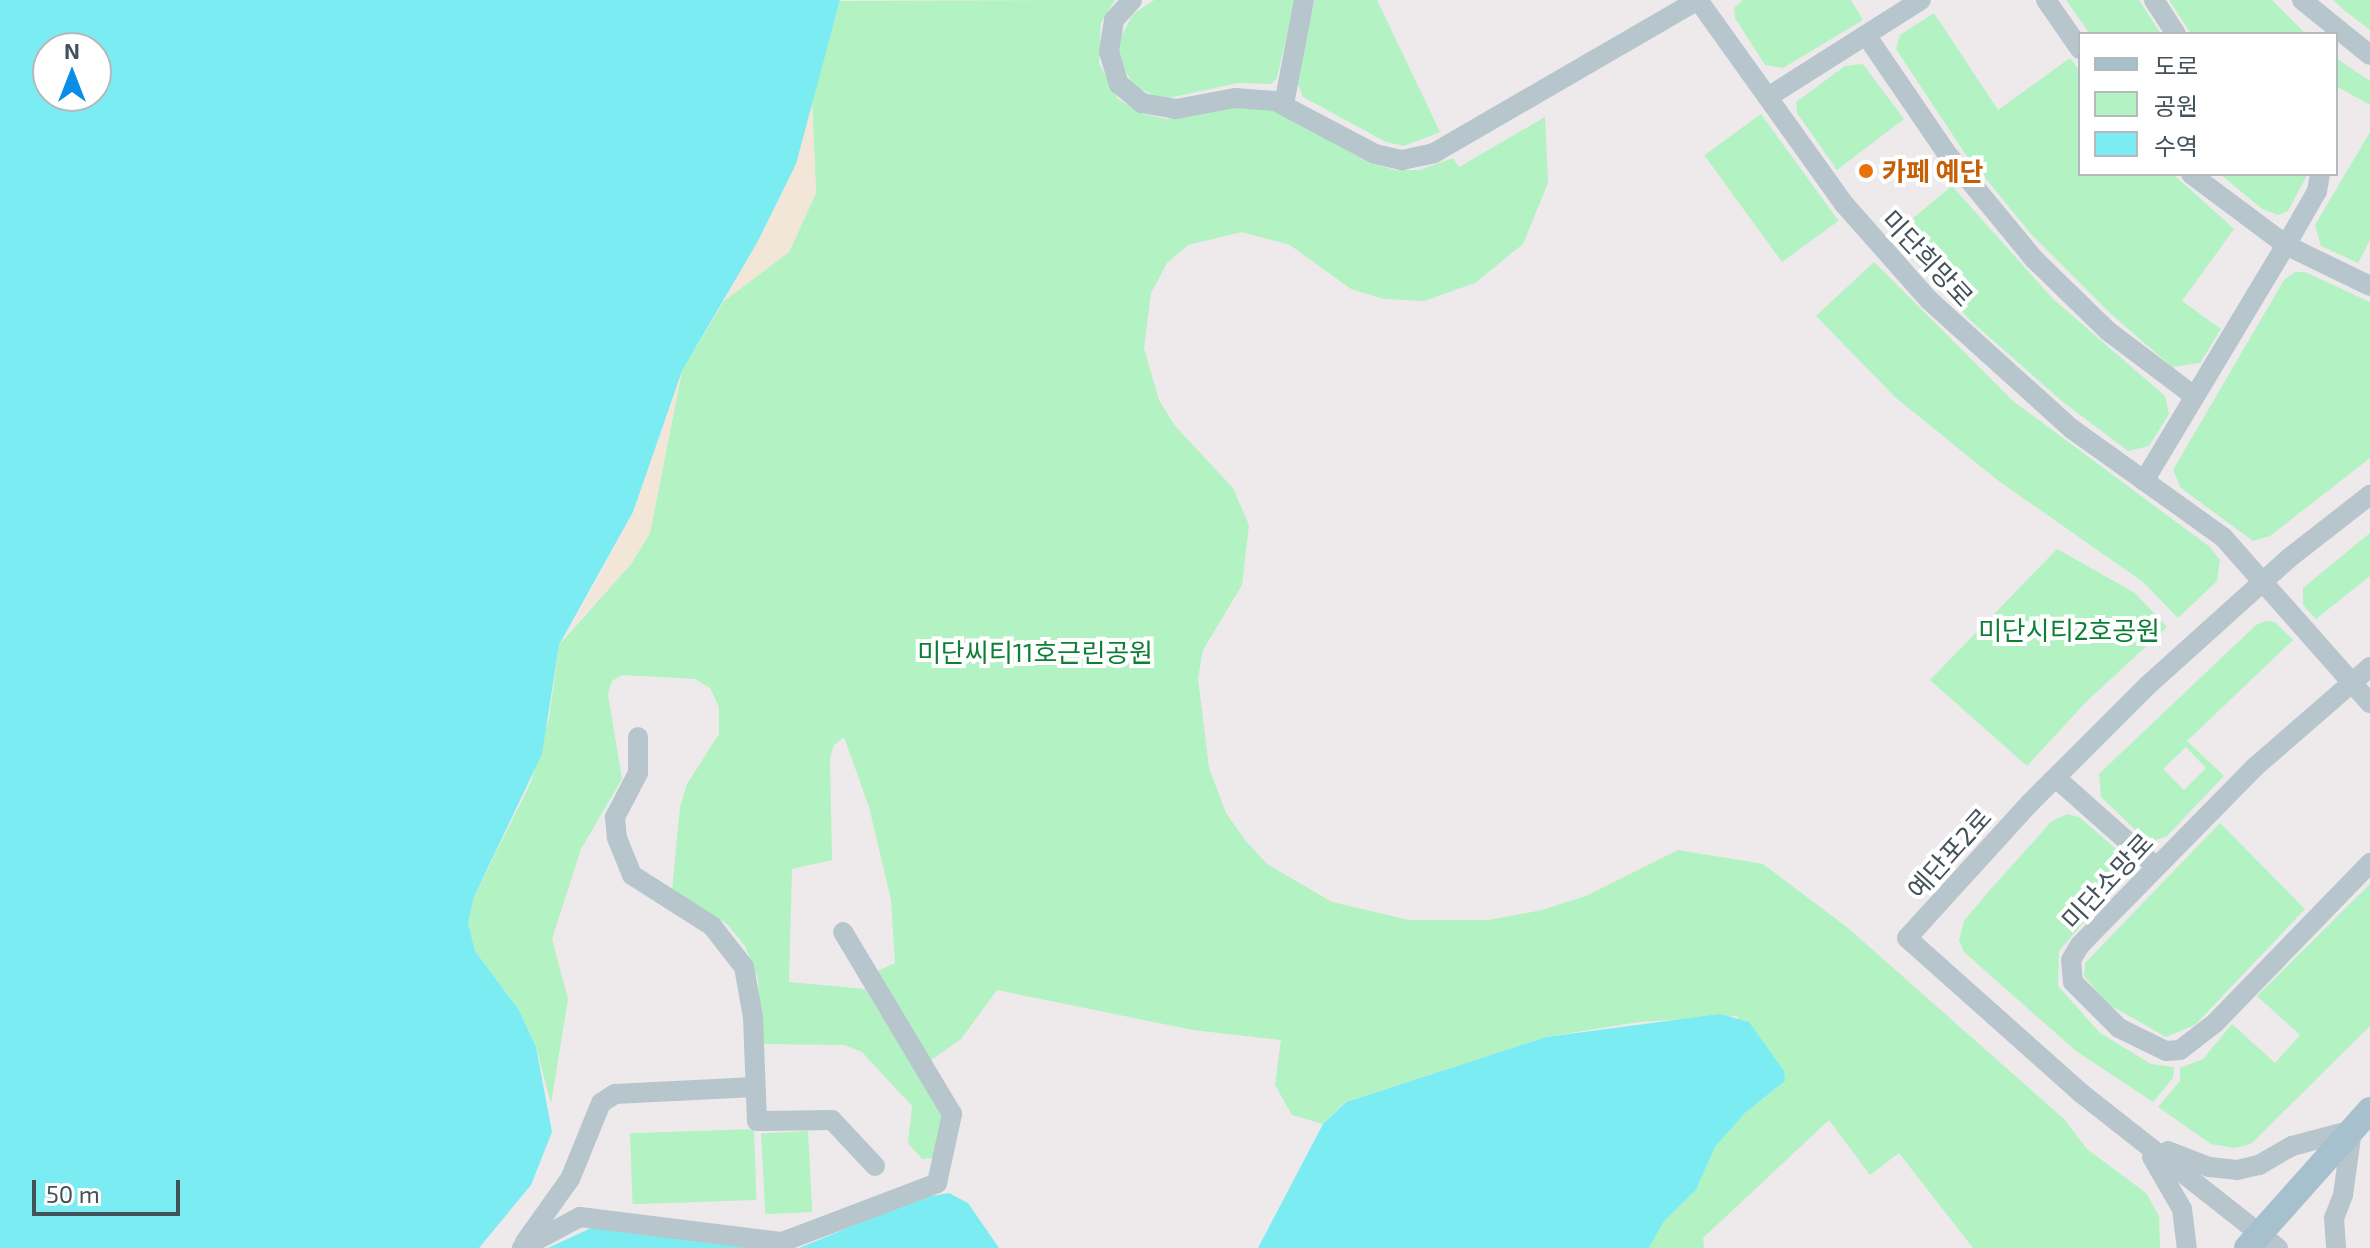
<!DOCTYPE html>
<html>
<head>
<meta charset="utf-8">
<style>
	body { margin:0 }
	#map { position:relative; width:2370px; height:1248px; overflow:hidden; background:#eeeaeb; font-family:"Exo 2","Noto Sans KR",sans-serif }
	div>[style] { position:absolute }
	.green>* { inset:0; background:#b3f2c2; transform-origin:0 0 }
	.sand>* { inset:0; background:#f2e6d9 }
	.water>* { inset:0; background:#7cecf3 }
	.minor>* { height:20px; margin:-10px; padding:0 10px; transform-origin:10px; border-radius:10px; background:#b7c6cc }
	.major>* { height:26px; margin:-13px; padding:0 13px; transform-origin:13px; border-radius:13px; background:#a7c0cd }
	.dots>* { width:22px; height:22px; translate:-50% -50%; box-sizing:border-box; border:4px solid #fff; border-radius:50% }
	span { translate:-50% -50%; white-space:nowrap; text-align:center; line-height:1.15; -webkit-text-stroke:8px #fff; paint-order:stroke }
	.food-label { font-size:26px; color:#c56008; font-weight:700 }
	.left { translate:0 -50%; text-align:left }
	.street-label { font-size:26px; color:#42525a }
	.park-label { font-size:26px; color:#0f7f36 }
	.legend { position:absolute; left:2078px; top:32px; width:260px; height:144px; box-sizing:border-box; background:#fff; border:2px solid #b3babd; margin:0; padding:10px 14px; list-style:none; font-size:24px; color:#42525a }
	.legend li { display:flex; align-items:center; gap:16px; height:40px }
	.legend b { width:40px; border:2px solid #b3babd }
	.north { position:absolute; left:32px; top:32px; width:80px; height:80px; box-sizing:border-box; background:#fff; border:2px solid #b3babd; border-radius:50%; rotate:0deg; font-size:22px; font-weight:700; line-height:32px; text-align:center; color:#42525a }
	.north::after { content:''; display:block; margin:auto; width:28px; height:36px; background:#0a8de9; clip-path:polygon(50% 0,100% 100%,50% 72%,0 100%) }
	.scale { position:absolute; left:32px; top:1180px; width:148px; height:36px; box-sizing:border-box; border:4px solid #42525a; border-top:0; padding-left:10px; font-size:24px; line-height:28px; white-space:nowrap; color:#42525a; -webkit-text-stroke:6px #fff; paint-order:stroke }
</style>
</head>
<body>
<div id="map">
	<div class="green">
		<i style="clip-path:polygon(1115px 0,1101px 23px,1099px 63px,1118px 99px,1140px 113px,1166px 119px,1223px 107px,1271px 108px,1372px 164px,1396px 170px,1419px 170px,1453px 158px,1459px 167px,1545px 117px,1548px 183px,1523px 244px,1475px 283px,1424px 301px,1384px 299px,1351px 289px,1290px 245px,1242px 232px,1188px 245px,1167px 263px,1151px 293px,1144px 348px,1159px 400px,1175px 426px,1233px 488px,1249px 525px,1242px 585px,1203px 650px,1198px 678px,1209px 768px,1226px 813px,1245px 840px,1267px 864px,1332px 902px,1409px 920px,1489px 920px,1542px 910px,1586px 896px,1678px 850px,1763px 864px,1848px 928px,2064px 1119px,2087px 1149px,2146px 1193px,2159px 1216px,2160px 1248px,1973px 1248px,1899px 1153px,1870px 1175px,1829px 1120px,1703px 1238px,1704px 1248px,1649px 1248px,1664px 1221px,1696px 1190px,1715px 1147px,1745px 1113px,1778px 1087px,1737px 1016px,1639px 1022px,1546px 1037px,1345px 1102px,1323px 1124px,1292px 1115px,1275px 1085px,1281px 1040px,1193px 1030px,997px 990px,961px 1039px,930px 1061px,875px 972px,895px 963px,891px 900px,869px 807px,844px 737px,834px 745px,830px 759px,832px 860px,792px 869px,789px 982px,865px 989px,943px 1116px,933px 1158px,922px 1159px,908px 1143px,912px 1106px,862px 1052px,844px 1045px,760px 1044px,758px 979px,745px 946px,727px 924px,672px 890px,680px 807px,687px 784px,719px 734px,719px 707px,710px 688px,695px 679px,622px 675px,612px 681px,608px 694px,622px 779px,581px 849px,552px 939px,568px 999px,551px 1104px,536px 1047px,519px 1010px,475px 951px,468px 923px,474px 897px,531px 782px,549px 718px,559px 645px,631px 564px,650px 533px,682px 371px,724px 301px,789px 252px,816px 193px,812px 100px,840px 1px)"></i>
		<i style="clip-path:polygon(1154px 0,1295px 0,1277px 78px,1271px 84px,1238px 83px,1164px 99px,1135px 87px,1118px 59px,1118px 42px,1133px 14px)"></i>
		<i style="clip-path:polygon(1315px 0,1377px 0,1440px 132px,1404px 146px,1386px 142px,1303px 97px,1294px 74px)"></i>
		<i style="clip-path:polygon(1743px 0,1851px 0,1863px 20px,1783px 68px,1765px 65px,1735px 18px,1734px 8px)"></i>
		<i style="clip-path:polygon(2066px 0,2139px 0,2161px 34px,2090px 34px)"></i>
		<i style="clip-path:polygon(2169px 0,2272px 0,2306px 34px,2191px 34px)"></i>
		<i style="clip-path:polygon(2333px 0,2370px 0,2370px 30px,2344px 10px)"></i>
		<i style="clip-path:polygon(1934px 13px,1998px 110px,2070px 58px,2080px 72px,2080px 174px,2173px 174px,2234px 229px,2182px 301px,2221px 329px,2200px 363px,2172px 367px,2111px 314px,2032px 235px,1964px 152px,1896px 49px,1900px 35px)"></i>
		<i style="clip-path:polygon(2336px 58px,2370px 81px,2370px 105px,2336px 86px)"></i>
		<i style="clip-path:polygon(1863px 64px,1904px 119px,1837px 170px,1797px 113px,1796px 102px,1845px 66px)"></i>
		<i style="left:1761px;top:114px;width:132px;height:70px;rotate:54deg"></i>
		<i style="clip-path:polygon(2370px 132px,2370px 240px,2358px 263px,2321px 246px,2315px 225px)"></i>
		<i style="clip-path:polygon(2220px 174px,2305px 174px,2306px 177px,2288px 211px,2278px 215px,2262px 209px)"></i>
		<i style="clip-path:polygon(1952px 186px,2053px 299px,2165px 396px,2169px 414px,2149px 446px,2128px 451px,2063px 402px,1971px 321px,1891px 236px)"></i>
		<i style="clip-path:polygon(1874px 262px,2013px 401px,2210px 547px,2220px 560px,2217px 581px,2178px 618px,2143px 582px,1996px 479px,1895px 397px,1816px 316px)"></i>
		<i style="clip-path:polygon(2295px 272px,2305px 272px,2370px 302px,2370px 458px,2270px 536px,2253px 541px,2181px 488px,2173px 470px,2284px 280px)"></i>
		<i style="clip-path:polygon(2370px 533px,2370px 576px,2316px 619px,2303px 605px,2303px 588px)"></i>
		<i style="clip-path:polygon(2057px 549px,2135px 593px,2167px 627px,2086px 702px,2027px 766px,1930px 680px)"></i>
		<i style="clip-path:polygon(evenodd,2266px 621px,2275px 622px,2293px 640px,2187px 741px,2224px 776px,2167px 836px,2156px 840px,2141px 835px,2101px 797px,2099px 774px,2256px 625px,2266px 621px,2186px 747px,2206px 768px,2184px 790px,2163px 769px,2186px 747px)"></i>
		<i style="clip-path:polygon(2068px 814px,2079px 817px,2122px 854px,2128px 871px,2059px 951px,2058px 986px,2100px 1033px,2151px 1064px,2174px 1067px,2173px 1078px,2153px 1102px,2076px 1051px,1964px 952px,1959px 940px,1964px 921px,1989px 891px,2052px 821px)"></i>
		<i style="clip-path:polygon(2220px 823px,2305px 909px,2195px 1025px,2166px 1037px,2108px 1004px,2084px 976px,2085px 963px)"></i>
		<i style="clip-path:polygon(2370px 884px,2370px 1026px,2251px 1144px,2235px 1148px,2211px 1144px,2158px 1107px,2180px 1081px,2180px 1068px,2203px 1059px,2232px 1024px,2275px 1063px,2300px 1035px,2257px 996px)"></i>
		<i style="left:754px;top:1129px;width:71px;height:124px;rotate:88deg"></i>
		<i style="left:808px;top:1131px;width:81px;height:47px;rotate:87deg"></i>
	</div>
	<div class="sand">
		<i style="clip-path:polygon(812px 100px,816px 193px,789px 252px,724px 301px,796px 164px)"></i>
		<i style="clip-path:polygon(682px 371px,650px 532px,631px 564px,572px 627px,633px 512px)"></i>
	</div>
	<div class="water">
		<i style="clip-path:polygon(evenodd,0 0,840px 0,796px 164px,758px 241px,682px 371px,633px 512px,559px 645px,542px 754px,474px 897px,468px 923px,475px 951px,519px 1010px,536px 1047px,552px 1132px,531px 1185px,479px 1248px,0 1248px,0 0,96px 48px,96px 96px,48px 96px,48px 48px,96px 48px)"></i>
		<i style="clip-path:polygon(1720px 1014px,1749px 1022px,1784px 1071px,1785px 1081px,1745px 1113px,1715px 1147px,1696px 1190px,1664px 1221px,1649px 1248px,1258px 1248px,1323px 1124px,1346px 1102px,1546px 1037px)"></i>
		<i style="clip-path:polygon(949px 1193px,968px 1203px,999px 1248px,799px 1248px,920px 1198px)"></i>
		<i style="clip-path:polygon(591px 1228px,773px 1248px,548px 1248px)"></i>
	</div>
	<div class="minor">
		<i style="left:1132px;top:0;width:27px;rotate:132deg"></i>
		<i style="left:1114px;top:20px;width:32px;rotate:99deg"></i>
		<i style="left:1109px;top:52px;width:34px;rotate:73deg"></i>
		<i style="left:1119px;top:84px;width:30px;rotate:40deg"></i>
		<i style="left:1142px;top:103px;width:35px;rotate:10deg"></i>
		<i style="left:1176px;top:109px;width:60px;rotate:-10.6deg"></i>
		<i style="left:1235px;top:98px;width:40px;rotate:4.3deg"></i>
		<i style="left:1275px;top:101px;width:113px;rotate:27.9deg"></i>
		<i style="left:1375px;top:154px;width:28px;rotate:13deg"></i>
		<i style="left:1402px;top:160px;width:33px;rotate:-12deg"></i>
		<i style="left:1434px;top:153px;width:305px;rotate:-30.1deg"></i>
		<i style="left:1698px;top:0;width:251px;rotate:54.4deg"></i>
		<i style="left:1844px;top:204px;width:128px;rotate:48.5deg"></i>
		<i style="left:1929px;top:300px;width:193px;rotate:42.1deg"></i>
		<i style="left:2072px;top:429px;width:186px;rotate:35.6deg"></i>
		<i style="left:2223px;top:537px;width:222px;rotate:48.5deg"></i>
		<i style="left:2046px;top:0;width:60px;rotate:55.2deg"></i>
		<i style="left:2154px;top:0;width:40px;rotate:57.1deg"></i>
		<i style="left:2302px;top:0;width:87px;rotate:39deg"></i>
		<i style="left:1866px;top:35px;width:140px;rotate:55.7deg"></i>
		<i style="left:1945px;top:151px;width:140px;rotate:50.5deg"></i>
		<i style="left:2034px;top:259px;width:103px;rotate:44.2deg"></i>
		<i style="left:2108px;top:331px;width:108px;rotate:37.1deg"></i>
		<i style="left:1768px;top:97px;width:181px;rotate:-32.4deg"></i>
		<i style="left:1284px;top:104px;width:106px;rotate:-79.1deg"></i>
		<i style="left:2191px;top:174px;width:119px;rotate:36.8deg"></i>
		<i style="left:2286px;top:245px;width:93px;rotate:26deg"></i>
		<i style="left:2144px;top:481px;width:275px;rotate:-59deg"></i>
		<i style="left:2286px;top:245px;width:62px;rotate:-60.1deg"></i>
		<i style="left:2317px;top:191px;width:17px;rotate:-80deg"></i>
		<i style="left:2370px;top:667px;width:152px;rotate:139deg"></i>
		<i style="left:2255px;top:767px;width:250px;rotate:134.5deg"></i>
		<i style="left:2080px;top:945px;width:17px;rotate:121deg"></i>
		<i style="left:2071px;top:960px;width:22px;rotate:85deg"></i>
		<i style="left:2073px;top:982px;width:65px;rotate:45deg"></i>
		<i style="left:2119px;top:1028px;width:52px;rotate:26.1deg"></i>
		<i style="left:2166px;top:1051px;width:14px;rotate:-4deg"></i>
		<i style="left:2180px;top:1050px;width:44px;rotate:-37.6deg"></i>
		<i style="left:2215px;top:1023px;width:223px;rotate:-45.9deg"></i>
		<i style="left:638px;top:737px;width:36px;rotate:90deg"></i>
		<i style="left:638px;top:773px;width:50px;rotate:117.6deg"></i>
		<i style="left:615px;top:817px;width:21px;rotate:85deg"></i>
		<i style="left:617px;top:838px;width:40px;rotate:68deg"></i>
		<i style="left:632px;top:875px;width:95px;rotate:32.5deg"></i>
		<i style="left:712px;top:926px;width:52px;rotate:52deg"></i>
		<i style="left:744px;top:967px;width:51px;rotate:79.8deg"></i>
		<i style="left:753px;top:1017px;width:104px;rotate:87.8deg"></i>
		<i style="left:757px;top:1121px;width:75px;rotate:-0.8deg"></i>
		<i style="left:832px;top:1120px;width:63px;rotate:46.9deg"></i>
		<i style="left:2056px;top:778px;width:132px;rotate:41.6deg"></i>
		<i style="left:2168px;top:1151px;width:44px;rotate:21.3deg"></i>
		<i style="left:2209px;top:1167px;width:28px;rotate:6deg"></i>
		<i style="left:2237px;top:1170px;width:23px;rotate:-13deg"></i>
		<i style="left:2259px;top:1165px;width:38px;rotate:-30deg"></i>
		<i style="left:2292px;top:1146px;width:62px;rotate:-14.9deg"></i>
		<i style="left:2352px;top:1130px;width:66px;rotate:97.9deg"></i>
		<i style="left:2343px;top:1195px;width:25px;rotate:111deg"></i>
		<i style="left:2334px;top:1218px;width:30px;rotate:86deg"></i>
		<i style="left:2152px;top:1157px;width:60px;rotate:60deg"></i>
		<i style="left:2182px;top:1209px;width:39px;rotate:83deg"></i>
		<i style="left:525px;top:1242px;width:77px;rotate:-54.5deg"></i>
		<i style="left:570px;top:1179px;width:82px;rotate:-67.8deg"></i>
		<i style="left:601px;top:1103px;width:17px;rotate:-33deg"></i>
		<i style="left:615px;top:1094px;width:140px;rotate:-2.9deg"></i>
		<i style="left:522px;top:1248px;width:66px;rotate:-28.1deg"></i>
		<i style="left:580px;top:1217px;width:204px;rotate:7.1deg"></i>
		<i style="left:782px;top:1242px;width:166px;rotate:-20.8deg"></i>
		<i style="left:937px;top:1183px;width:71px;rotate:-77.7deg"></i>
		<i style="left:952px;top:1114px;width:212px;rotate:-120.9deg"></i>
		<i style="left:2278px;top:1248px;width:251px;rotate:-141.8deg"></i>
		<i style="left:2081px;top:1093px;width:233px;rotate:-138.3deg"></i>
		<i style="left:1907px;top:938px;width:183px;rotate:-47.7deg"></i>
		<i style="left:2030px;top:803px;width:165px;rotate:-45deg"></i>
		<i style="left:2147px;top:686px;width:191px;rotate:-42deg"></i>
		<i style="left:2289px;top:558px;width:103px;rotate:-37.9deg"></i>
	</div>
	<div class="major">
		<i style="left:2247px;top:1248px;width:185px;rotate:-48.3deg"></i>
	</div>
	<div class="dots">
		<i style="left:1866px;top:171px;background:#e8710a"></i>
	</div>
	<div class="food-label">
		<span class="left" style="left:1882px;top:171px">카페 예단</span>
	</div>
	<div class="street-label">
		<span style="left:1928px;top:258px;rotate:47deg">미단희망로</span>
		<span style="left:1949px;top:853px;rotate:-48deg">예단포2로</span>
		<span style="left:2107px;top:881px;rotate:-47deg">미단소망로</span>
	</div>
	<div class="park-label">
		<span style="left:2069px;top:630px">미단시티2호공원</span>
		<span style="left:1035px;top:652px">미단씨티11호근린공원</span>
	</div>
	<ul class="legend">
	<li><b style="height:10px;background:#a7c0cd"></b>도로</li>
	<li><b style="height:22px;background:#b3f2c2"></b>공원</li>
	<li><b style="height:22px;background:#7cecf3"></b>수역</li>
	</ul>
	<div class="north">N</div>
	<div class="scale">50 m</div>
</div>
</body>
</html>
